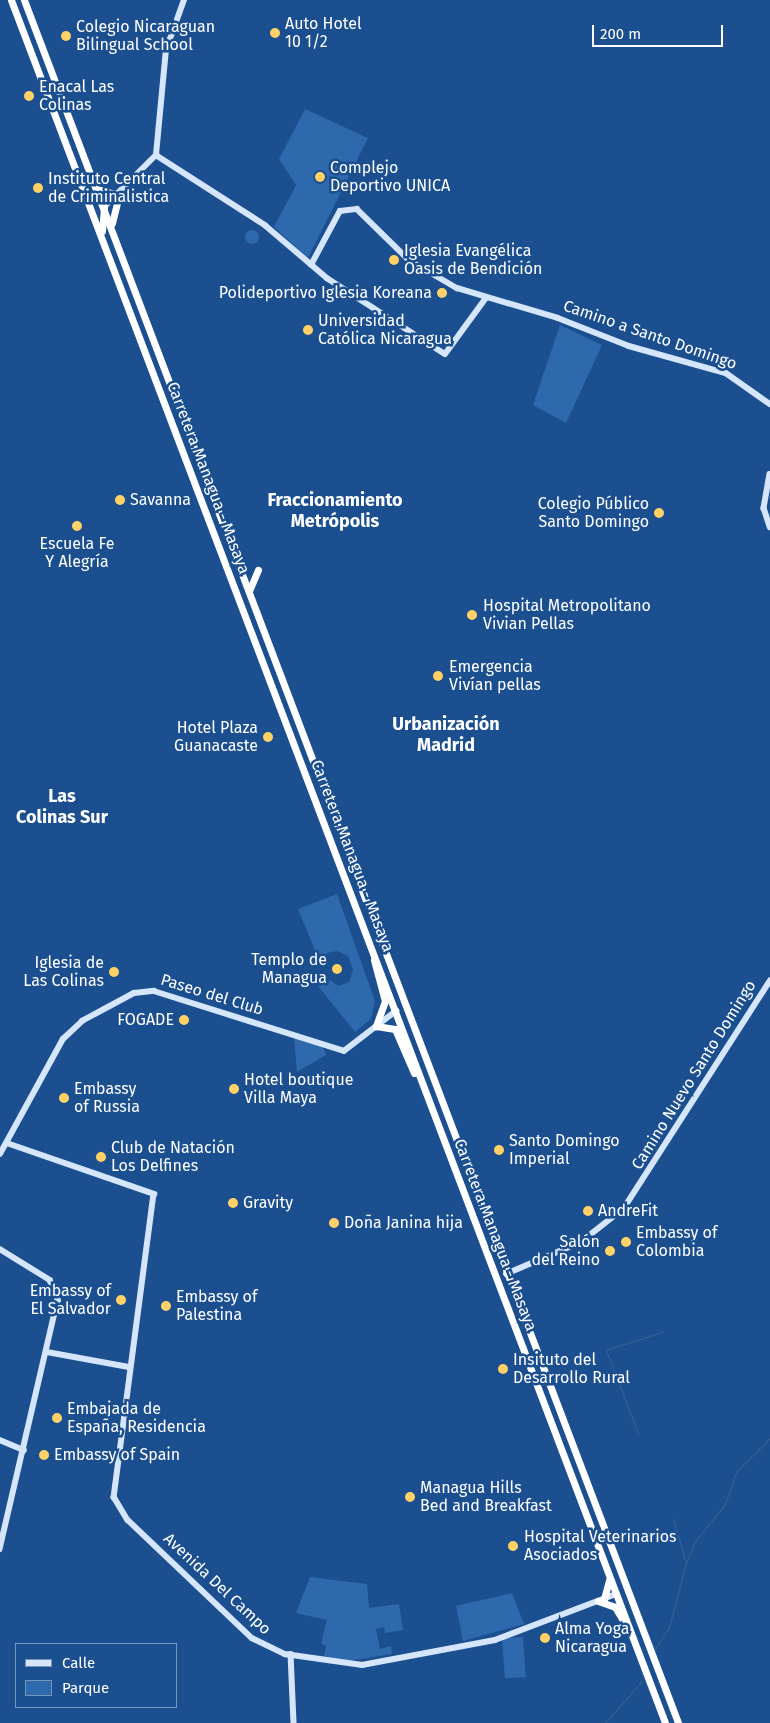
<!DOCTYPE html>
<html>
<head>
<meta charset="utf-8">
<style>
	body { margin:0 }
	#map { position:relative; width:770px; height:1723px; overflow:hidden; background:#1b4f8f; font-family:"Fira Sans",sans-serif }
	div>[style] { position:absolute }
	.green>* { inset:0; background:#2e69ad; transform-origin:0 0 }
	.round { border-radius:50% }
	.water>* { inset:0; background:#3c6290 }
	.stream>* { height:1px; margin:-0.5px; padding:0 0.5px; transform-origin:0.5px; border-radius:0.5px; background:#3c6290 }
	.secondary>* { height:5.5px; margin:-2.75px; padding:0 2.75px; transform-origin:2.75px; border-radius:2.75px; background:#d6e6fa }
	.highway>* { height:7px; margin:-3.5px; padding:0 3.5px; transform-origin:3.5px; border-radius:3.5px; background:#fff }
	.dots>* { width:14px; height:14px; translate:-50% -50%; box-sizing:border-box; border:2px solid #1b4f8f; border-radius:50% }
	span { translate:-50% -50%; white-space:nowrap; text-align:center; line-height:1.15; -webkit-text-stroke:5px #1b4f8f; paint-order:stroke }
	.poi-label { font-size:16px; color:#fff }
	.left { translate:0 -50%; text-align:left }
	.right { translate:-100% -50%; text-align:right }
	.street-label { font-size:16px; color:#fff }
	.neighbourhood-label { font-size:18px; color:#fff; font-weight:700 }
	.legend { position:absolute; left:15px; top:1643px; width:162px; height:65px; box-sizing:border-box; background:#1b4f8f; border:1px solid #7695bc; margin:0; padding:6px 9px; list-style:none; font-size:15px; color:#fff }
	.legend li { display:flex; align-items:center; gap:10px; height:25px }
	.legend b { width:25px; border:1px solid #7695bc }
	.scale { position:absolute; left:592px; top:25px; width:131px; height:22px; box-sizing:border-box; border:2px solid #fff; border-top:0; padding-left:6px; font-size:15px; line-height:18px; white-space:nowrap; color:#fff; -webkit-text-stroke:4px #1b4f8f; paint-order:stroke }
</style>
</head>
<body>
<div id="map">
	<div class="green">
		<i style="clip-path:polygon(305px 109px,368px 138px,308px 258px,274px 227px,296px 185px,279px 159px)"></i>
		<i class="round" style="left:245px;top:230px;width:14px;height:14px"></i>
		<i style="clip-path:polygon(560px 325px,602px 345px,566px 423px,533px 405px)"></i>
		<i style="clip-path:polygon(337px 894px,375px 1001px,371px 1019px,355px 1032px,318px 986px,330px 980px,338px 986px,349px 982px,353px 970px,348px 956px,337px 951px,327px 953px,322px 967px,298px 909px)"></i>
		<i style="clip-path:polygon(297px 1036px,322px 1045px,326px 1055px,297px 1072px,294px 1038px)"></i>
		<i style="clip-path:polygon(310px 1577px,367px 1584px,369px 1608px,399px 1604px,403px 1630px,385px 1633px,384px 1627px,376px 1629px,380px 1649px,391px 1646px,392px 1654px,349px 1661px,324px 1656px,326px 1646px,321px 1643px,327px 1620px,296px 1613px)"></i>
		<i style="clip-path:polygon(512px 1593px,524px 1624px,463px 1641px,456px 1606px)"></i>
		<i style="left:523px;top:1637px;width:40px;height:21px;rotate:86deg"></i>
	</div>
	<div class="water">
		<i class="round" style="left:94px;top:1150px;width:14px;height:14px"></i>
	</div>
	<div class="stream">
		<i style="left:638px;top:1433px;width:89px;rotate:-111.1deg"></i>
		<i style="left:606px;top:1350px;width:59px;rotate:-17.8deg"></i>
		<i style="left:686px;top:1563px;width:22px;rotate:-68deg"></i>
		<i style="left:694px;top:1543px;width:50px;rotate:-51.5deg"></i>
		<i style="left:725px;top:1504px;width:34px;rotate:-71deg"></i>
		<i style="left:736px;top:1472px;width:48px;rotate:-45deg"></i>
		<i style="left:655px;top:1649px;width:26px;rotate:-58deg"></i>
		<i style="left:669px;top:1627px;width:66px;rotate:-75.1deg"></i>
		<i style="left:686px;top:1563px;width:46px;rotate:-106.5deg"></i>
		<i style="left:605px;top:1723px;width:55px;rotate:-48.7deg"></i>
	</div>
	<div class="secondary">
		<i style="left:156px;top:155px;width:130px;rotate:32.7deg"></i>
		<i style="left:265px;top:225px;width:82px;rotate:40.5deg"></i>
		<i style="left:327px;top:278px;width:140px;rotate:32.8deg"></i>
		<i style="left:445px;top:354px;width:69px;rotate:-53.8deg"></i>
		<i style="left:104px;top:207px;width:74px;rotate:-45deg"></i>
		<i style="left:156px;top:155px;width:105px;rotate:-84.6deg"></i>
		<i style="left:166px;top:50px;width:53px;rotate:-70.2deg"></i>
		<i style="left:311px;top:265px;width:61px;rotate:-61.8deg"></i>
		<i style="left:340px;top:211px;width:17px;rotate:-7deg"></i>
		<i style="left:357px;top:209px;width:73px;rotate:44.4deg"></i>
		<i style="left:409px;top:260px;width:56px;rotate:30.3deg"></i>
		<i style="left:457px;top:288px;width:105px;rotate:16.5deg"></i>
		<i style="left:558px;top:318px;width:76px;rotate:21.5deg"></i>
		<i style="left:629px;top:346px;width:101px;rotate:15.6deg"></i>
		<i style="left:726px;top:373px;width:54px;rotate:35.2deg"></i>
		<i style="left:770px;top:474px;width:35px;rotate:100deg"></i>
		<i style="left:764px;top:508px;width:20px;rotate:72deg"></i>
		<i style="left:7px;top:1143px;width:156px;rotate:19.1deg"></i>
		<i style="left:154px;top:1194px;width:306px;rotate:97.5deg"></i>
		<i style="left:114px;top:1497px;width:27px;rotate:59deg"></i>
		<i style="left:128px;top:1520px;width:171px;rotate:43.6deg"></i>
		<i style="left:252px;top:1638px;width:37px;rotate:26deg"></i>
		<i style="left:285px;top:1654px;width:78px;rotate:8.1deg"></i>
		<i style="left:362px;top:1665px;width:135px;rotate:-10.6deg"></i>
		<i style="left:495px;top:1640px;width:129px;rotate:-20.8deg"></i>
		<i style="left:0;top:1154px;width:131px;rotate:-61.3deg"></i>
		<i style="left:63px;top:1039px;width:26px;rotate:-43deg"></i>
		<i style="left:82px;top:1021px;width:59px;rotate:-28.3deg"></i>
		<i style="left:134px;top:993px;width:20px;rotate:-6deg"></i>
		<i style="left:154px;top:991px;width:199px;rotate:17.5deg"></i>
		<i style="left:344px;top:1051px;width:66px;rotate:-37.6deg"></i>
		<i style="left:0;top:1249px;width:59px;rotate:31.8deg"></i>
		<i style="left:50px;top:1280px;width:22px;rotate:68deg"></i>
		<i style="left:58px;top:1300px;width:256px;rotate:103.1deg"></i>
		<i style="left:506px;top:1274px;width:82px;rotate:-23.1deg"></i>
		<i style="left:581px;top:1242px;width:55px;rotate:-38.3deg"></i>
		<i style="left:624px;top:1208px;width:270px;rotate:-57.3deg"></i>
		<i style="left:47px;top:1352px;width:83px;rotate:10.4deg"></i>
		<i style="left:0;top:1440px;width:26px;rotate:23deg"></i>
		<i style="left:291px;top:1654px;width:69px;rotate:87.5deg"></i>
	</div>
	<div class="highway">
		<i style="left:11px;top:0;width:1843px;rotate:69.21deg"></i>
		<i style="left:24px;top:0;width:1843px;rotate:69.21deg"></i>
		<i style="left:96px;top:189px;width:24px;rotate:15deg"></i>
		<i style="left:119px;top:195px;width:29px;rotate:104deg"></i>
		<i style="left:102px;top:231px;width:24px;rotate:-85deg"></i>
		<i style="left:249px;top:591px;width:23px;rotate:-67deg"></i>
		<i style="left:374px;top:960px;width:42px;rotate:75deg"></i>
		<i style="left:385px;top:1001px;width:27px;rotate:110deg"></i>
		<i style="left:376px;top:1026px;width:19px;rotate:9deg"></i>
		<i style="left:395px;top:1029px;width:48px;rotate:66.6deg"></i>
		<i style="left:604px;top:1599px;width:20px;rotate:-75deg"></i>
		<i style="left:598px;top:1601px;width:18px;rotate:19deg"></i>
		<i style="left:615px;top:1607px;width:21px;rotate:59deg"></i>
	</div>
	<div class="dots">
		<i style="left:275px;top:33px;background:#ffd166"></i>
		<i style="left:66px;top:36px;background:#ffd166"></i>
		<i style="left:29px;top:96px;background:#ffd166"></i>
		<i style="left:320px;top:177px;background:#ffd166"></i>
		<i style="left:38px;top:188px;background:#ffd166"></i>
		<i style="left:394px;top:260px;background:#ffd166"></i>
		<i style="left:442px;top:293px;background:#ffd166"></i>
		<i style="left:308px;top:330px;background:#ffd166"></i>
		<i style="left:120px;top:500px;background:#ffd166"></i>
		<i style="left:659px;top:513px;background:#ffd166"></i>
		<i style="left:77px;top:526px;background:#ffd166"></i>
		<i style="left:472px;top:615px;background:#ffd166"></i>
		<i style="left:438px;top:676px;background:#ffd166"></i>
		<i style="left:268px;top:737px;background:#ffd166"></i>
		<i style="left:337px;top:969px;background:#ffd166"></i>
		<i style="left:114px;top:972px;background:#ffd166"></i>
		<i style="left:184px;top:1020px;background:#ffd166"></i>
		<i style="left:234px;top:1089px;background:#ffd166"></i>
		<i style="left:64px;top:1098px;background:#ffd166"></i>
		<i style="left:499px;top:1150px;background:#ffd166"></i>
		<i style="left:101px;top:1157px;background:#ffd166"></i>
		<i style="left:233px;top:1203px;background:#ffd166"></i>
		<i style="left:588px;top:1211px;background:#ffd166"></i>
		<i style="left:334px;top:1223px;background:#ffd166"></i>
		<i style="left:626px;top:1242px;background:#ffd166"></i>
		<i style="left:610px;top:1251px;background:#ffd166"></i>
		<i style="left:121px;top:1300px;background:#ffd166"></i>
		<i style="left:166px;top:1306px;background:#ffd166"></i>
		<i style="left:503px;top:1369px;background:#ffd166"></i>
		<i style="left:57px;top:1418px;background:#ffd166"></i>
		<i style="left:44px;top:1455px;background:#ffd166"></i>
		<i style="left:410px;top:1497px;background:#ffd166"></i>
		<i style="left:513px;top:1546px;background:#ffd166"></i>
		<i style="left:545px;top:1638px;background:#ffd166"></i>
	</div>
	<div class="poi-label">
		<span class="left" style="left:285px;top:33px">Auto Hotel<br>10 1/2</span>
		<span class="left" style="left:76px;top:36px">Colegio Nicaraguan<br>Bilingual School</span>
		<span class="left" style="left:39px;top:96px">Enacal Las<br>Colinas</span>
		<span class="left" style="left:330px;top:177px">Complejo<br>Deportivo UNICA</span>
		<span class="left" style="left:48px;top:188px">Instituto Central<br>de Criminalistica</span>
		<span class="left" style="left:404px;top:260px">Iglesia Evangélica<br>Oasis de Bendición</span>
		<span class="right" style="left:432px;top:293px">Polideportivo Iglesia Koreana</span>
		<span class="left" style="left:318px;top:330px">Universidad<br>Católica Nicaragua</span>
		<span class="left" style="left:130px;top:500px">Savanna</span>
		<span class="right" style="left:649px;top:513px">Colegio Público<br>Santo Domingo</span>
		<span style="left:77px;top:553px">Escuela Fe<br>Y Alegría</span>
		<span class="left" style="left:483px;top:615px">Hospital Metropolitano<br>Vivian Pellas</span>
		<span class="left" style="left:449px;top:676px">Emergencia<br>Vivían pellas</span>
		<span class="right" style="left:258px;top:737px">Hotel Plaza<br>Guanacaste</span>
		<span class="right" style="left:327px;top:969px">Templo de<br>Managua</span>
		<span class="right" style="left:104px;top:972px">Iglesia de<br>Las Colinas</span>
		<span class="right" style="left:174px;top:1020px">FOGADE</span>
		<span class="left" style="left:244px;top:1089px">Hotel boutique<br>Villa Maya</span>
		<span class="left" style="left:74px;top:1098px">Embassy<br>of Russia</span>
		<span class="left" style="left:509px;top:1150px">Santo Domingo<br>Imperial</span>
		<span class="left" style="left:111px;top:1157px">Club de Natación<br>Los Delfines</span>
		<span class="left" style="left:243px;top:1203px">Gravity</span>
		<span class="left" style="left:598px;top:1211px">AndreFit</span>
		<span class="left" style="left:344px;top:1223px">Doña Janina hija</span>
		<span class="left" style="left:636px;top:1242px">Embassy of<br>Colombia</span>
		<span class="right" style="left:600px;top:1251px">Salón<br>del Reino</span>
		<span class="right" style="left:111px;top:1300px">Embassy of<br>El Salvador</span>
		<span class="left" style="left:176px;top:1306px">Embassy of<br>Palestina</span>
		<span class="left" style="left:513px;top:1369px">Insituto del<br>Desarrollo Rural</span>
		<span class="left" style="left:67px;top:1418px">Embajada de<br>España, Residencia</span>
		<span class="left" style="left:54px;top:1455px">Embassy of Spain</span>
		<span class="left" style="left:420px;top:1497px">Managua Hills<br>Bed and Breakfast</span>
		<span class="left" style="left:524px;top:1546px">Hospital Veterinarios<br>Asociados</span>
		<span class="left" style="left:555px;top:1638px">Alma Yoga<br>Nicaragua</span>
	</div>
	<div class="street-label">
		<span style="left:650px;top:335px;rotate:19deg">Camino a Santo Domingo</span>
		<span style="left:208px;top:478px;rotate:69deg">Carretera Managua - Masaya</span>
		<span style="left:352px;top:856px;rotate:69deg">Carretera Managua - Masaya</span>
		<span style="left:212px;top:995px;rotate:17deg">Paseo del Club</span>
		<span style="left:694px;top:1075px;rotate:-58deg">Camino Nuevo Santo Domingo</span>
		<span style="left:495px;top:1235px;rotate:69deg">Carretera Managua - Masaya</span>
		<span style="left:217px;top:1584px;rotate:43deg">Avenida Del Campo</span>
	</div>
	<div class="neighbourhood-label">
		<span style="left:335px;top:511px">Fraccionamiento<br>Metrópolis</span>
		<span style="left:446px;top:735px">Urbanización<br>Madrid</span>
		<span style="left:62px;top:807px">Las<br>Colinas Sur</span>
	</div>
	<ul class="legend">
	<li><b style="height:6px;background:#d6e6fa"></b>Calle</li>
	<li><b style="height:14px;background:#2e69ad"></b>Parque</li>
	</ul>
	<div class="scale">200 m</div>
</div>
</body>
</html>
